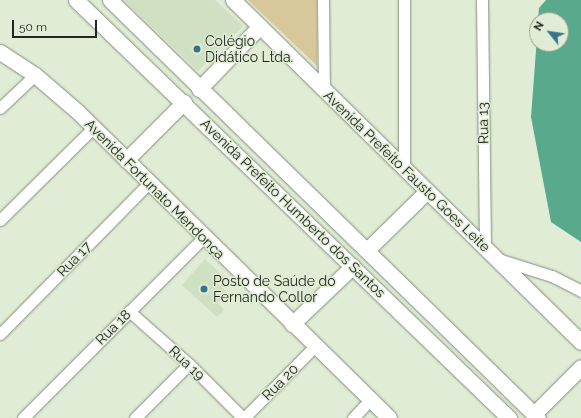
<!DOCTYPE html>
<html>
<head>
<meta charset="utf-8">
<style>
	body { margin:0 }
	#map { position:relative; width:581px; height:418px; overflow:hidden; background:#e0ecd5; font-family:Raleway,sans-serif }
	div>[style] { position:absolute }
	.built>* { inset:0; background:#d0e0c3 }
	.green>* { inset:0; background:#d6c89b }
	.water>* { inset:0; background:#59a98c }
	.roads { filter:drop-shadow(0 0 1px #838e7a) drop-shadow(0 0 1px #838e7a) }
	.street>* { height:11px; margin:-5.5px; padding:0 5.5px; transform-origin:5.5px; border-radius:5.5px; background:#fff }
	.secondary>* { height:15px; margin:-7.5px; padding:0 7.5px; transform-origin:7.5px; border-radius:7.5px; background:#fff }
	.dots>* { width:11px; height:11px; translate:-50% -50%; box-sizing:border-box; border:2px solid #e0ecd5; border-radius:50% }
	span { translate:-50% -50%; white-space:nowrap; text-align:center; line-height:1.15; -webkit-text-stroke:3px #e0ecd5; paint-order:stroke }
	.poi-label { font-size:14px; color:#21261e }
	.left { translate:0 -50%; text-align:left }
	.street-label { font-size:14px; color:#21261e }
	.north { position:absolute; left:529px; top:12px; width:40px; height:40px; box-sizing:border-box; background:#e0ecd5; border:1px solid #949d8c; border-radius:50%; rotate:300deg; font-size:11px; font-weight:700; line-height:16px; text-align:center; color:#21261e }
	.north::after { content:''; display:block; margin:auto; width:14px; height:18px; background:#37758b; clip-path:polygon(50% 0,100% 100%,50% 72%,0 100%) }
	.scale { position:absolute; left:12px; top:20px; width:85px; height:18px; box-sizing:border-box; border:2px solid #21261e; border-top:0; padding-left:5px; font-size:12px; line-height:14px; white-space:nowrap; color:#21261e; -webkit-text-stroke:3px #e0ecd5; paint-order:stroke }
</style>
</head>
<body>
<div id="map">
	<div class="built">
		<i style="clip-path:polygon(124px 0,215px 0,243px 26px,198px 71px)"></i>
		<i style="clip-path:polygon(205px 259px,224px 277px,218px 284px,227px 292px,218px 303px,224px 310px,217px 317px,182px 285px)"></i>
	</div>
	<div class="green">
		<i style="clip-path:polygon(248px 0,317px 0,317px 66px)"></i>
	</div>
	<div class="water">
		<i style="clip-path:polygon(546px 0,581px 0,581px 242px,551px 222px,531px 117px,537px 37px,537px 44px,561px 44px,561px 20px,538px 20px,539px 8px)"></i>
	</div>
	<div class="roads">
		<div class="street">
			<i style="left:323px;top:0;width:91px;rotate:89.4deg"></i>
			<i style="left:482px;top:0;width:246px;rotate:89.3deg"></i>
			<i style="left:0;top:108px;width:48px;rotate:-43.3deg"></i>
			<i style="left:404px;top:167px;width:167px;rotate:-90deg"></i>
			<i style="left:0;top:220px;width:132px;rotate:-44.7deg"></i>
			<i style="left:498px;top:259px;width:57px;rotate:17.5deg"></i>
			<i style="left:552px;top:276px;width:33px;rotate:27deg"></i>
			<i style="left:129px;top:311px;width:80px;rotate:41.5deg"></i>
			<i style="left:189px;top:364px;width:76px;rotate:45deg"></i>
			<i style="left:0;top:334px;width:211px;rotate:-45.4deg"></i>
			<i style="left:23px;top:418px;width:255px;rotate:-45deg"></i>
			<i style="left:135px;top:418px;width:76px;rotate:-45deg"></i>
			<i style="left:244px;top:418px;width:101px;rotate:-45.4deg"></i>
			<i style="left:353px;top:418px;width:25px;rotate:-47deg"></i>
		</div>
		<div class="secondary">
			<i style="left:76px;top:0;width:602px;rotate:43.99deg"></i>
			<i style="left:110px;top:0;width:598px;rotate:44.32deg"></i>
			<i style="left:233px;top:0;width:488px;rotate:44.5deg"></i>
			<i style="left:0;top:52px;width:42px;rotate:33.3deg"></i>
			<i style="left:35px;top:75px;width:57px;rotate:40.7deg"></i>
			<i style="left:78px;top:112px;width:436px;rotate:44.5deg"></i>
			<i style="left:199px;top:89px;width:86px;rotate:-45.9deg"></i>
			<i style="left:126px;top:160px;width:82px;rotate:-45deg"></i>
			<i style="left:367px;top:250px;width:84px;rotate:-44.5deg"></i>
			<i style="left:292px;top:324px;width:84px;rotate:-43.6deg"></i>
			<i style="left:534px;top:414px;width:66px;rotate:-45deg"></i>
		</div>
	</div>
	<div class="dots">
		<i style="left:197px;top:49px;background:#37758b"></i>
		<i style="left:204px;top:289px;background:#37758b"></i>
	</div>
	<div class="poi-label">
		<span class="left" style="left:205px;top:49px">Colégio<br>Didático Ltda.</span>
		<span class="left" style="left:213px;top:289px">Posto de Saúde do<br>Fernando Collor</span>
	</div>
	<div class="street-label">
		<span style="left:483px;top:123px;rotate:-91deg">Rua 13</span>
		<span style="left:407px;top:171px;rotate:44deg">Avenida Prefeito Fausto Goes Leite</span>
		<span style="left:155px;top:189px;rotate:45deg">Avenida Fortunato Mendonça</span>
		<span style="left:293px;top:208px;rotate:44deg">Avenida Prefeito Humberto dos Santos</span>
		<span style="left:74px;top:259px;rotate:-46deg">Rua 17</span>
		<span style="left:113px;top:327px;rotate:-45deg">Rua 18</span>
		<span style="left:187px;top:363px;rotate:43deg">Rua 19</span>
		<span style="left:280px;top:382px;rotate:-45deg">Rua 20</span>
	</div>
	<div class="north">N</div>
	<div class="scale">50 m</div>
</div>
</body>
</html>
